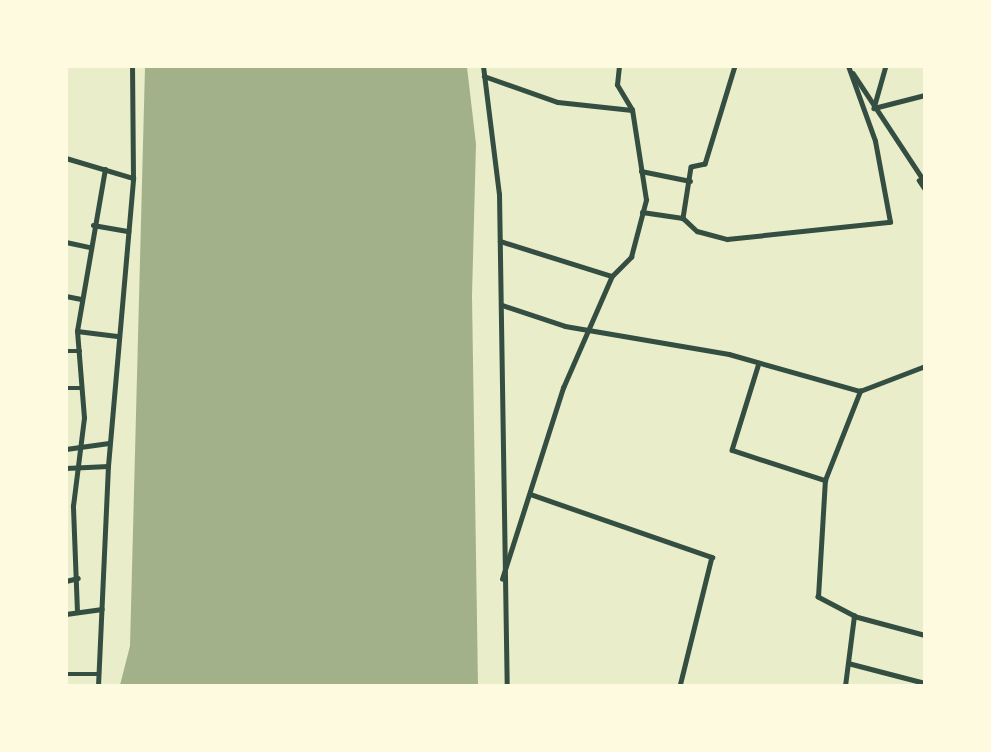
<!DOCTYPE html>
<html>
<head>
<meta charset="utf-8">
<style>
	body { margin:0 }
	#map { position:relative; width:991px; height:752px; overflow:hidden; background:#e9edc9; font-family:"Noto Sans",sans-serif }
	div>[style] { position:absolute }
	.water>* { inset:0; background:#a3b18a }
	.minor>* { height:4.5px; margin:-2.25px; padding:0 2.25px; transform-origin:2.25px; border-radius:2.25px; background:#344e41 }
	.tertiary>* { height:5px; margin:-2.5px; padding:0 2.5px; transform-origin:2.5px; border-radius:2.5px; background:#344e41 }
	span { translate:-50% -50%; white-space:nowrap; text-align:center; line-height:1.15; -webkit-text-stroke:5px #fefae0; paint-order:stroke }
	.frame { position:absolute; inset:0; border:68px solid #fefae0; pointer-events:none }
</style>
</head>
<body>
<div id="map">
	<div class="water">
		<i style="clip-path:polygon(145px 67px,467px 67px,476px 144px,472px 296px,478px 685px,120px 685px,130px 646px)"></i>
	</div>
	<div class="minor">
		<i style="left:735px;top:66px;width:102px;rotate:107deg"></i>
		<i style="left:705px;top:164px;width:14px;rotate:168deg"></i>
		<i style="left:691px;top:167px;width:52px;rotate:98.9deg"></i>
		<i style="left:683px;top:218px;width:19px;rotate:43deg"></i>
		<i style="left:697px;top:231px;width:31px;rotate:15deg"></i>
		<i style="left:727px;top:239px;width:164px;rotate:-6deg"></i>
		<i style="left:890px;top:222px;width:82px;rotate:-100.5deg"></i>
		<i style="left:875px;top:141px;width:80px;rotate:-109.8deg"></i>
		<i style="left:886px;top:66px;width:44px;rotate:105.9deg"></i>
		<i style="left:874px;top:108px;width:53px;rotate:-14.3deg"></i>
		<i style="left:853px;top:73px;width:131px;rotate:56.6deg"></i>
		<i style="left:484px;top:76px;width:78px;rotate:19.4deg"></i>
		<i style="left:558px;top:102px;width:74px;rotate:6.2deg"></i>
		<i style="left:66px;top:158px;width:70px;rotate:16.6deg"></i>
		<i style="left:641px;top:171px;width:50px;rotate:11.5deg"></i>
		<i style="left:919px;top:180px;width:11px;rotate:56deg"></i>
		<i style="left:642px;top:212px;width:41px;rotate:8.3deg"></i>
		<i style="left:93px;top:225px;width:36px;rotate:10deg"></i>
		<i style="left:500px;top:241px;width:117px;rotate:17.4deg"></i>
		<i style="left:66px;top:242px;width:24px;rotate:12deg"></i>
		<i style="left:66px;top:296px;width:15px;rotate:11deg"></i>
		<i style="left:502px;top:305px;width:66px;rotate:18.4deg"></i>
		<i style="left:565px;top:326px;width:166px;rotate:9.7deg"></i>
		<i style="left:729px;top:354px;width:136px;rotate:15.8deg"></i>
		<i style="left:77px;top:331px;width:40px;rotate:7.1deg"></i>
		<i style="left:66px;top:351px;width:14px"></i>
		<i style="left:759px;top:363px;width:91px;rotate:107.2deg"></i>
		<i style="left:732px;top:450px;width:98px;rotate:17.9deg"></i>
		<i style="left:66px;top:388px;width:16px"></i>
		<i style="left:66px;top:449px;width:43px;rotate:-7.9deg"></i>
		<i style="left:66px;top:468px;width:42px;rotate:-2.7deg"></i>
		<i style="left:530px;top:494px;width:193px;rotate:19.1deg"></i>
		<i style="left:712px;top:557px;width:133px;rotate:103.9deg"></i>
		<i style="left:502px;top:579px;width:201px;rotate:-72.3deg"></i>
		<i style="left:563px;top:388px;width:122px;rotate:-66.4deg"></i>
		<i style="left:612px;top:276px;width:27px;rotate:-45deg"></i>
		<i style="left:631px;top:257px;width:59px;rotate:-75.3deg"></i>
		<i style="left:646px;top:200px;width:91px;rotate:-98.8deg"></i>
		<i style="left:632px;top:110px;width:29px;rotate:-121deg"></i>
		<i style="left:617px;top:85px;width:19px;rotate:-84deg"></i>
		<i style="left:66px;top:581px;width:12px;rotate:-14deg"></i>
		<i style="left:77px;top:612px;width:106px;rotate:-92.2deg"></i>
		<i style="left:73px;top:506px;width:89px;rotate:-82.9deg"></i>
		<i style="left:84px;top:418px;width:87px;rotate:-94.6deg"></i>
		<i style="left:77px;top:331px;width:164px;rotate:-80.2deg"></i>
		<i style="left:66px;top:614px;width:36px;rotate:-8deg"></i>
		<i style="left:854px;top:616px;width:73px;rotate:15deg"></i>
		<i style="left:848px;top:663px;width:80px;rotate:14.6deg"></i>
		<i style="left:66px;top:674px;width:33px"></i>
		<i style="left:98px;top:686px;width:220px;rotate:-87.4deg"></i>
		<i style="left:108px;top:466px;width:289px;rotate:-85deg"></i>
		<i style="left:133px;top:178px;width:112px;rotate:-90.5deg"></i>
		<i style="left:845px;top:686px;width:71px;rotate:-82.7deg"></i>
		<i style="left:854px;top:616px;width:41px;rotate:-152.2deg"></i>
		<i style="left:818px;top:597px;width:117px;rotate:-86.6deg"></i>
		<i style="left:825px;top:480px;width:96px;rotate:-68.5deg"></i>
		<i style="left:860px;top:391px;width:70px;rotate:-21deg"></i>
	</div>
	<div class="tertiary">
		<i style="left:483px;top:66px;width:129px;rotate:82.9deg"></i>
		<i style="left:499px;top:194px;width:492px;rotate:89.1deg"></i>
	</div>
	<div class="frame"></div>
</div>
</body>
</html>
